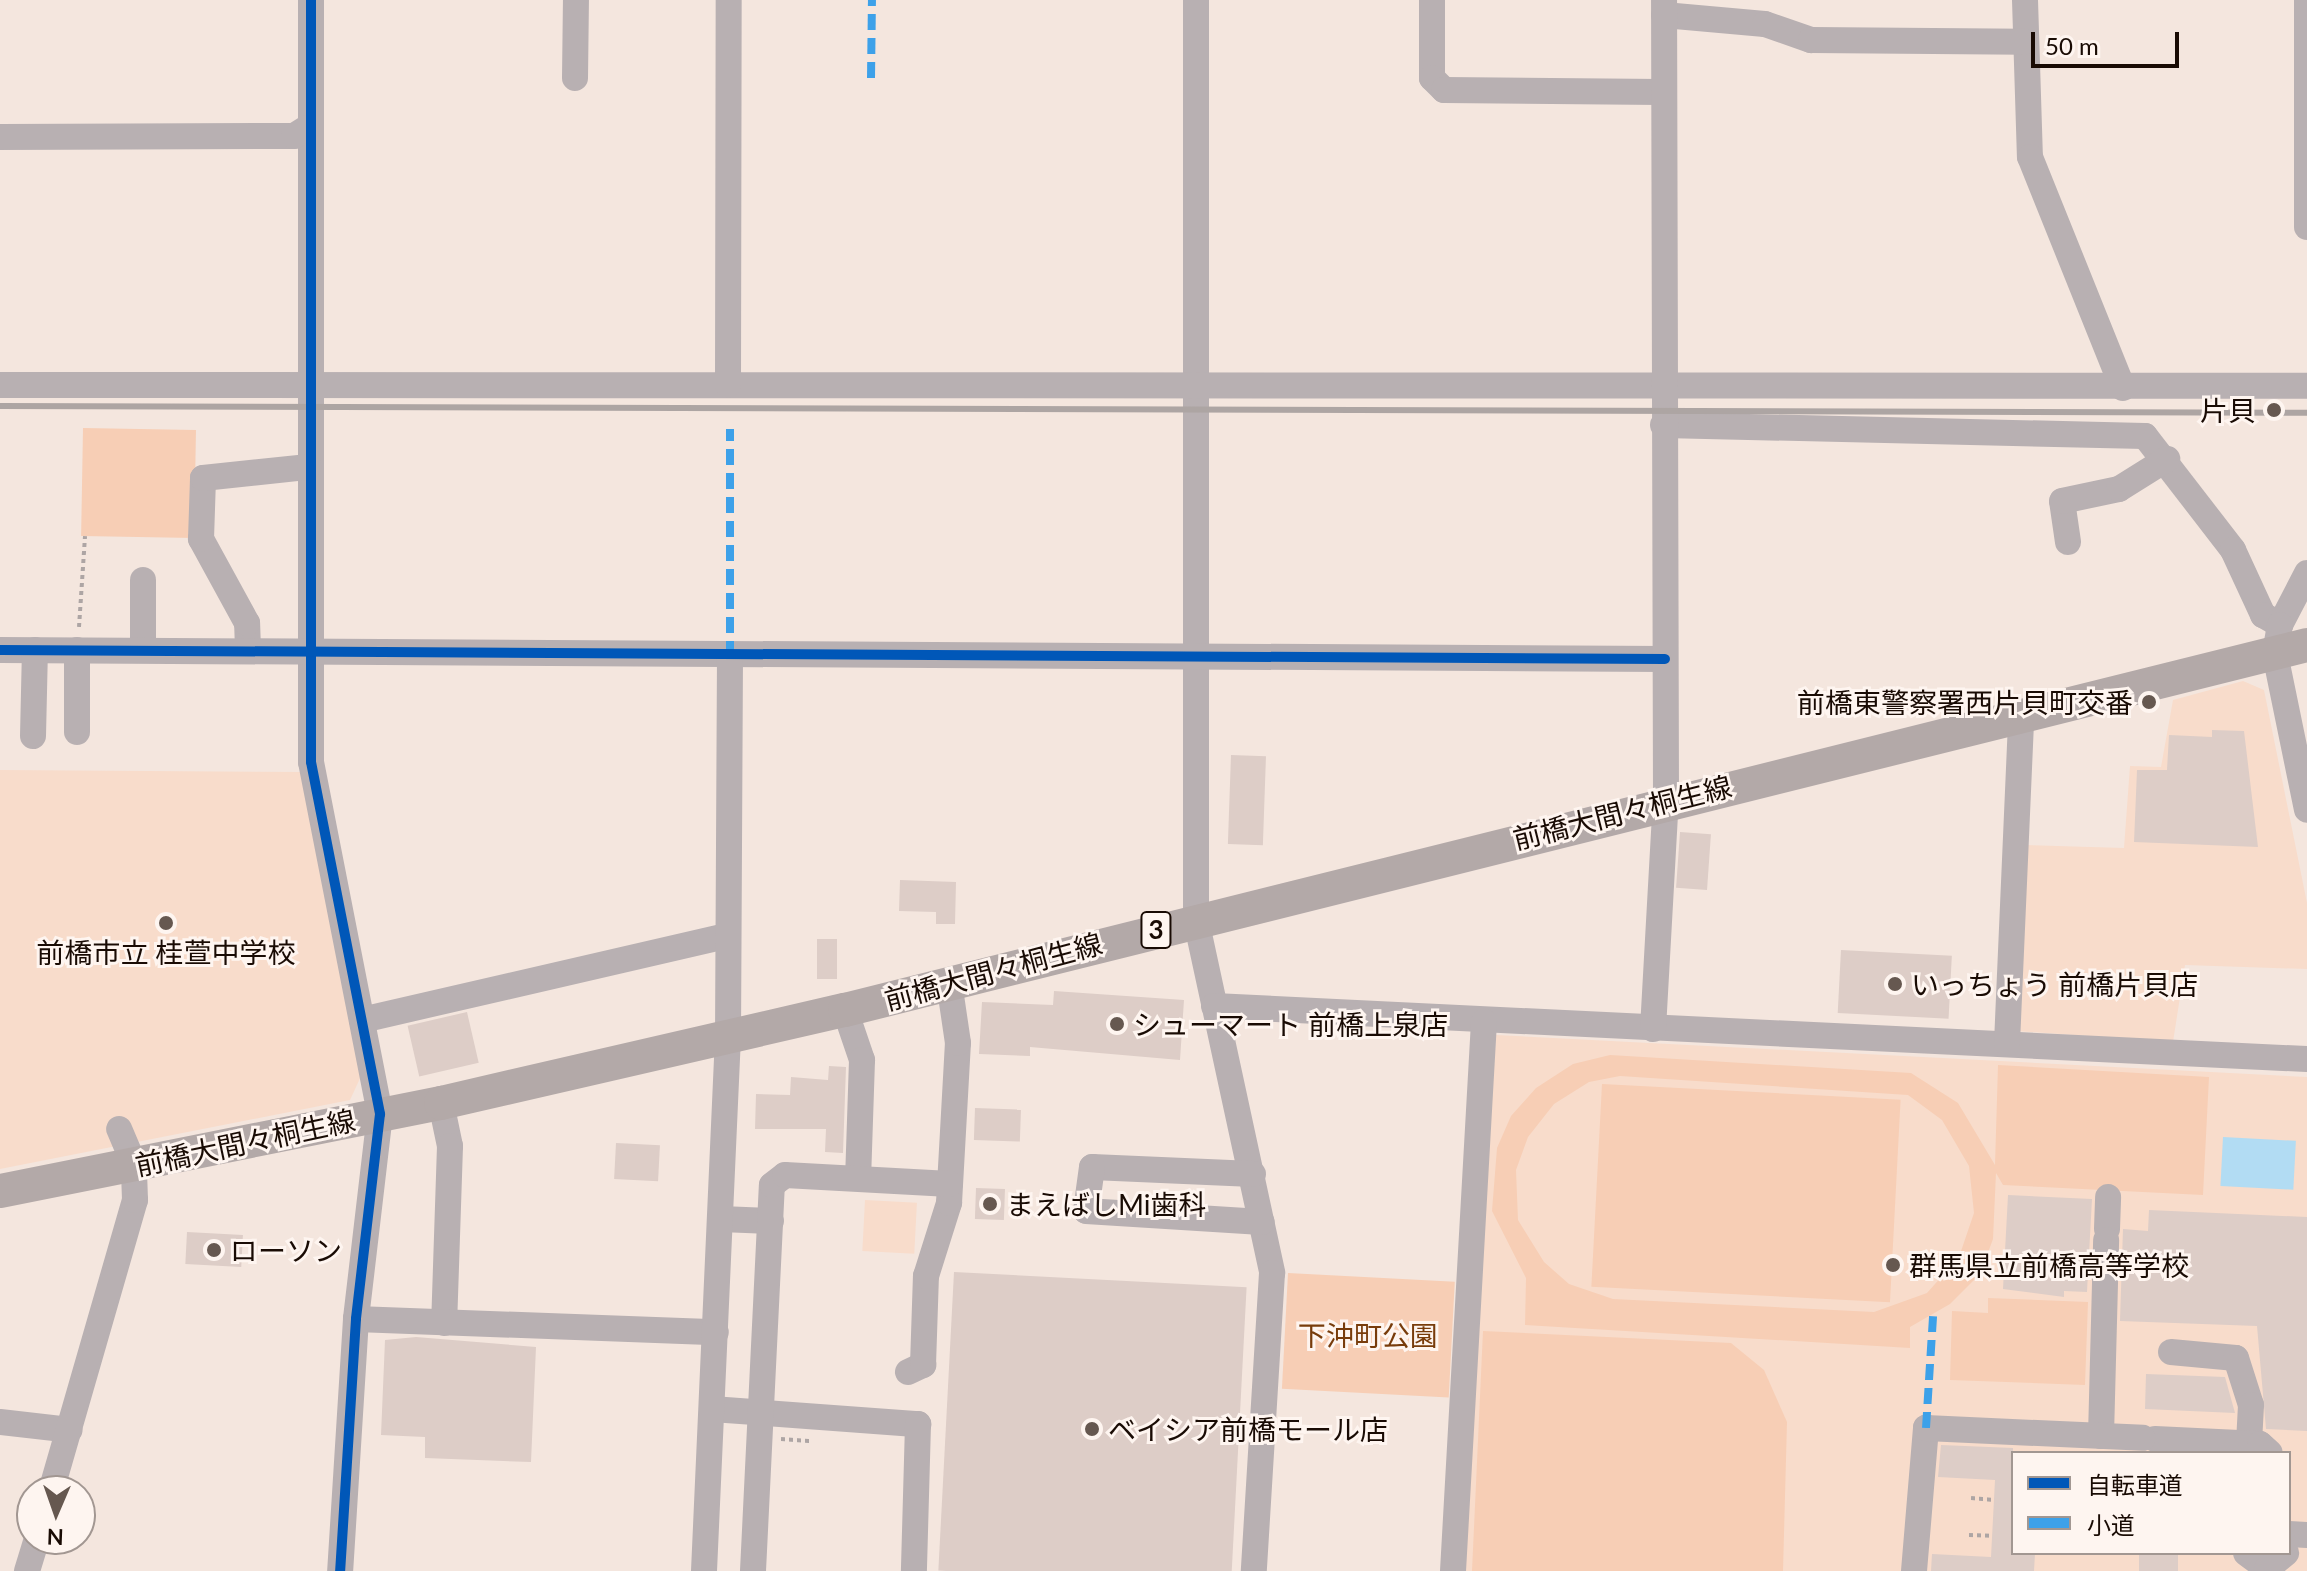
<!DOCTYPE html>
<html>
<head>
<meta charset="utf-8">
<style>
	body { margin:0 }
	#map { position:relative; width:2307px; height:1571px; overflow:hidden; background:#f4e6de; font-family:Lato,"Noto Sans JP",sans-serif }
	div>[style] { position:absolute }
	.built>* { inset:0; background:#f8dccb; transform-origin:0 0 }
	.green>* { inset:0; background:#f7ceb5; transform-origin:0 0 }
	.water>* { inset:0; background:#b2dcf3; transform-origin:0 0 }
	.building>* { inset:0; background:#ddcdc7; transform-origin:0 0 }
	.path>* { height:4px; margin-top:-2px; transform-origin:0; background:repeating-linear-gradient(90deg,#ada5a4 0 4px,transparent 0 8px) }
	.minor>* { height:26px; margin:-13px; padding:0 13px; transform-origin:13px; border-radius:13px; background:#b8b0b2 }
	.major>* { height:34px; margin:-17px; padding:0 17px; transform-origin:17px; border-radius:17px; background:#b3a9a8 }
	.rail>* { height:6px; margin:-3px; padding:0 3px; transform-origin:3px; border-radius:3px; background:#ada5a3 }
	.quiet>* { height:8px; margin-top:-4px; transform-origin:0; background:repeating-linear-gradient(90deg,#3da1e9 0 16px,transparent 0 24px) }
	.cycleway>* { height:10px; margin:-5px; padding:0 5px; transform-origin:5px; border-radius:5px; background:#0057b8 }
	.dots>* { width:22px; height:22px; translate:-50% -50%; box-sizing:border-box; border:4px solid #fef5f0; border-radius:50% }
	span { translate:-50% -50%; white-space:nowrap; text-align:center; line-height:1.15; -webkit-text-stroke:6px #fef5f0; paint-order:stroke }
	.shield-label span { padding:2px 6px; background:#fef5f0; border:2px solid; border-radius:6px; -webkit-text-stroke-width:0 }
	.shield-label { font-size:26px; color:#190b04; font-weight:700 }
	.poi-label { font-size:28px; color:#190b04 }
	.right { translate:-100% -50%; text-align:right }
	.left { translate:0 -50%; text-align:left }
	.street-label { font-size:28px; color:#190b04 }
	.park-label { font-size:28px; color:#783c0b }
	.legend { position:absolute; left:2011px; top:1451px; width:280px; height:104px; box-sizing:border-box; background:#fef5f0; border:2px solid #a29792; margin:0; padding:10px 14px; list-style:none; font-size:24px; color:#190b04 }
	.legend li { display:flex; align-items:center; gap:16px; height:40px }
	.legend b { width:40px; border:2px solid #a29792 }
	.north { position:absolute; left:16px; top:1475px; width:80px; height:80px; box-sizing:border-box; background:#fef5f0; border:2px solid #a29792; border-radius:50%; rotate:182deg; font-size:22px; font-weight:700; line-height:32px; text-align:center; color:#190b04 }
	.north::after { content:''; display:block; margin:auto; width:28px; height:36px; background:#665850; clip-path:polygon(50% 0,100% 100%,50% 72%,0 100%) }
	.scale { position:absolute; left:2031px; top:32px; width:148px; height:36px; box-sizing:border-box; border:4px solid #190b04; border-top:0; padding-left:10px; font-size:24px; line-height:28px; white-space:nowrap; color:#190b04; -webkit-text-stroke:6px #fef5f0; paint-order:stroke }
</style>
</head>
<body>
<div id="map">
	<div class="built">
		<i style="clip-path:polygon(2243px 681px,2264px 690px,2307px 903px,2307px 969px,2185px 965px,2173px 1042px,2016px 1031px,2026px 845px,2124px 848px,2130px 766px,2161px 767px,2173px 700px)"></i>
		<i style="clip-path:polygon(0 770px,301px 772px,362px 1074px,350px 1100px,0 1169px)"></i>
		<i style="clip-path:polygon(evenodd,1496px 1035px,2307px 1077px,2307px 1571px,1461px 1571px,1496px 1035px,2013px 1453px,2289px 1453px,2289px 1553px,2013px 1553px,2013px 1453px)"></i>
		<i style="left:865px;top:1200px;width:52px;height:51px;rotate:3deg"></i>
	</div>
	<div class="green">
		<i style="left:83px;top:428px;width:113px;height:108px;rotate:1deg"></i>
		<i style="clip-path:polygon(evenodd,1610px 1055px,1911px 1073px,1958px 1103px,1995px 1165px,1998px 1065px,2209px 1077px,2203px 1195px,2003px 1185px,1996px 1173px,1993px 1239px,1980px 1274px,1950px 1304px,1910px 1327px,1910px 1348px,1525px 1325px,1526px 1278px,1492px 1211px,1497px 1148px,1511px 1116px,1536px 1088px,1573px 1064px,1610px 1055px,1620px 1076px,1908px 1095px,1942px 1120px,1969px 1166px,1974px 1213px,1959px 1257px,1927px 1293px,1874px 1312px,1613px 1299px,1569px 1284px,1544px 1262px,1518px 1220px,1516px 1170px,1528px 1137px,1554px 1104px,1589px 1082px,1620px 1076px)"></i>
		<i style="left:1602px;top:1084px;width:299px;height:203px;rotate:3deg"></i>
		<i style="left:1288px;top:1273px;width:167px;height:116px;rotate:3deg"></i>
		<i style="clip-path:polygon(1988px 1298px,2088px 1302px,2085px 1385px,1950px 1380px,1952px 1311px,1988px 1313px)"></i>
		<i style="clip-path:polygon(1483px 1331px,1731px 1343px,1764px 1370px,1787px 1422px,1783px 1571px,1472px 1571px)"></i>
	</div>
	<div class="water">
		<i style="left:2223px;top:1137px;width:73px;height:49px;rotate:3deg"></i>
	</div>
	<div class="building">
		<i style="clip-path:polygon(2212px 730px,2244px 731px,2258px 847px,2134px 842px,2137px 770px,2167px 770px,2169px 735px,2212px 737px)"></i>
		<i style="left:1231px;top:755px;width:35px;height:89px;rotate:2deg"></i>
		<i style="left:1680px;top:832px;width:31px;height:56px;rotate:4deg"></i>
		<i style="clip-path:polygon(900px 880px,956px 882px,955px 924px,936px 924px,936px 912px,899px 911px)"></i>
		<i style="left:817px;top:939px;width:20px;height:40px"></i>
		<i style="left:1841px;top:950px;width:111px;height:63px;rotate:3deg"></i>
		<i style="clip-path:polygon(1054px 991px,1184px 1000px,1180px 1060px,1030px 1047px,1030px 1056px,979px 1054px,982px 1002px,1053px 1005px)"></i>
		<i style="left:467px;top:1012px;width:52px;height:61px;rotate:77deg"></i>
		<i style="clip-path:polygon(829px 1066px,846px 1067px,843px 1153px,825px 1152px,826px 1129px,755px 1129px,756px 1094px,790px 1095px,791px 1077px,828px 1080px)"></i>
		<i style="left:975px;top:1108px;width:46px;height:32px;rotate:2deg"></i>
		<i style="left:616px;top:1143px;width:44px;height:36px;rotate:3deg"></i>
		<i style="left:976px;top:1188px;width:29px;height:31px;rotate:2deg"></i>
		<i style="clip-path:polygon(2008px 1195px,2092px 1199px,2087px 1292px,2064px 1291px,2064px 1297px,2003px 1289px)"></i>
		<i style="clip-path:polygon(2149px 1210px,2307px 1217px,2307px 1431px,2266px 1429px,2257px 1326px,2120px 1321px,2123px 1229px,2148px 1231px)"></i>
		<i style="left:187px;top:1232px;width:56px;height:32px;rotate:3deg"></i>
		<i style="left:954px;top:1272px;width:293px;height:299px;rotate:3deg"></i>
		<i style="clip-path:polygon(416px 1337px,536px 1347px,531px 1462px,425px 1458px,425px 1437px,381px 1435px,385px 1340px)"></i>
		<i style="clip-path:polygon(2146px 1374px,2225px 1377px,2235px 1413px,2145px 1409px)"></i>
		<i style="clip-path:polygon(1941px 1445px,2013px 1448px,2013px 1553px,2035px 1553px,2034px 1571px,1931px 1571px,1932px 1554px,1991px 1557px,1995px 1480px,1938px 1477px)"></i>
		<i style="left:2139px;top:1553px;width:39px;height:18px"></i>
	</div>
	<div class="path">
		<i style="left:79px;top:627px;width:91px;rotate:-86.2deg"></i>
		<i style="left:781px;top:1439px;width:31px;rotate:4deg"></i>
		<i style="left:1971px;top:1498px;width:23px;rotate:5deg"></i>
		<i style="left:1969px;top:1535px;width:23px;rotate:2deg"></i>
	</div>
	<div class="minor">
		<i style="left:311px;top:0;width:762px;rotate:90deg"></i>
		<i style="left:311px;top:762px;width:359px;rotate:78.9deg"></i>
		<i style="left:380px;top:1114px;width:206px;rotate:96.7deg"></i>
		<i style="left:356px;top:1319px;width:253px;rotate:93.6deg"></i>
		<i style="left:1196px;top:0;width:920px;rotate:90deg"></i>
		<i style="left:1196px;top:920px;width:361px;rotate:77.8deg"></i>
		<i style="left:1272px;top:1273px;width:299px;rotate:93.5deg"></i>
		<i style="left:1432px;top:0;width:78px;rotate:90deg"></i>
		<i style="left:1432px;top:78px;width:17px;rotate:45deg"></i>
		<i style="left:1444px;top:90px;width:217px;rotate:0.5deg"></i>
		<i style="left:2025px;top:0;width:157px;rotate:88.2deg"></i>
		<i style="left:2030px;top:157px;width:249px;rotate:68.1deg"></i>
		<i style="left:2307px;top:0;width:227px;rotate:90deg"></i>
		<i style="left:1664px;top:15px;width:101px;rotate:5.1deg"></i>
		<i style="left:1765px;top:24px;width:49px;rotate:19.2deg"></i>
		<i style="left:1811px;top:40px;width:213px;rotate:0.5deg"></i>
		<i style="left:575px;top:78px;width:78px;rotate:-89.3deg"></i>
		<i style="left:0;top:137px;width:294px;rotate:-0.2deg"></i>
		<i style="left:294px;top:136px;width:15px;rotate:-32deg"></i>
		<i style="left:0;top:385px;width:2307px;rotate:0.02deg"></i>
		<i style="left:728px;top:385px;width:385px;rotate:-89.9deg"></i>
		<i style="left:1663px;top:425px;width:482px;rotate:1.3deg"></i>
		<i style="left:2145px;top:436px;width:144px;rotate:52.3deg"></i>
		<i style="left:2233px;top:550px;width:72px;rotate:65.2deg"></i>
		<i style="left:2263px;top:615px;width:20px;rotate:30deg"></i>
		<i style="left:2068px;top:542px;width:41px;rotate:-98.3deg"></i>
		<i style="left:2062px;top:501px;width:58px;rotate:-11.9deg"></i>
		<i style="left:2119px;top:489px;width:57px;rotate:-32deg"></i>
		<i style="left:2307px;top:573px;width:59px;rotate:117.4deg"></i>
		<i style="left:2280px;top:625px;width:29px;rotate:100deg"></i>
		<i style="left:2275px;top:654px;width:159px;rotate:78.4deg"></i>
		<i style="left:143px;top:649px;width:69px;rotate:-90deg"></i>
		<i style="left:248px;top:649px;width:26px;rotate:-92deg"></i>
		<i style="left:247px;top:623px;width:96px;rotate:-118.7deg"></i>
		<i style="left:201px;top:539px;width:61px;rotate:-88.1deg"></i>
		<i style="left:203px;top:478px;width:106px;rotate:-6deg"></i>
		<i style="left:0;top:650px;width:1665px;rotate:0.31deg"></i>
		<i style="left:77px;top:732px;width:82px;rotate:-90deg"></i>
		<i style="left:33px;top:736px;width:86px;rotate:-88.7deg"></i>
		<i style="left:1214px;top:1006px;width:1094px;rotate:2.78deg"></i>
		<i style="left:845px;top:1010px;width:53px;rotate:71.2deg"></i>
		<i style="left:862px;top:1060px;width:118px;rotate:91.9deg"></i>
		<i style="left:362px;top:1020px;width:374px;rotate:-13deg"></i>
		<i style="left:1653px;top:1029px;width:229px;rotate:-86.8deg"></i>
		<i style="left:1666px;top:800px;width:800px;rotate:-90.14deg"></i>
		<i style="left:2007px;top:1043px;width:327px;rotate:-87.5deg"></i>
		<i style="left:441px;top:1103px;width:44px;rotate:78.2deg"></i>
		<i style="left:450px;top:1146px;width:177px;rotate:91.9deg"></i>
		<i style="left:1253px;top:1174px;width:161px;rotate:-177.5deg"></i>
		<i style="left:1092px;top:1167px;width:44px;rotate:97.8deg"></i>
		<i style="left:1086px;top:1211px;width:176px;rotate:3.6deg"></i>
		<i style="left:721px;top:1219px;width:50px;rotate:2.3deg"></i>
		<i style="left:2107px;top:1229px;width:32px;rotate:-88deg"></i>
		<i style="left:356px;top:1319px;width:360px;rotate:2.1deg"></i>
		<i style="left:2171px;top:1352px;width:65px;rotate:5.3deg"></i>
		<i style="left:2236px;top:1358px;width:49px;rotate:72.3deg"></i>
		<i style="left:2251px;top:1405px;width:38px;rotate:93deg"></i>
		<i style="left:908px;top:1372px;width:17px;rotate:-25deg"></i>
		<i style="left:923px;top:1365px;width:89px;rotate:-88.1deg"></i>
		<i style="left:926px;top:1276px;width:77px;rotate:-72.5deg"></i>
		<i style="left:949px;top:1203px;width:160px;rotate:-86.8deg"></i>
		<i style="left:958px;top:1043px;width:62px;rotate:-98.4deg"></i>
		<i style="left:712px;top:1409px;width:207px;rotate:4.2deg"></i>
		<i style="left:918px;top:1424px;width:147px;rotate:91.6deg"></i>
		<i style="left:0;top:1422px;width:70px;rotate:6.5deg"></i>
		<i style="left:2101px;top:1436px;width:196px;rotate:-88.5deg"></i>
		<i style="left:2155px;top:1439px;width:105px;rotate:2.7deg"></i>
		<i style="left:2260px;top:1444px;width:13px;rotate:42deg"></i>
		<i style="left:51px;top:1491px;width:303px;rotate:-73.9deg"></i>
		<i style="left:135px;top:1200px;width:36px;rotate:-92deg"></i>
		<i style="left:134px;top:1164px;width:38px;rotate:-113deg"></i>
		<i style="left:2289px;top:1534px;width:18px;rotate:3deg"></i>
		<i style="left:2246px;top:1553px;width:26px;rotate:37deg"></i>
		<i style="left:2267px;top:1569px;width:25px;rotate:-40deg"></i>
		<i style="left:27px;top:1571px;width:34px;rotate:-73deg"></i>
		<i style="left:704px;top:1571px;width:535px;rotate:-87.43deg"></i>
		<i style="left:728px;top:1037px;width:380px;rotate:-89.7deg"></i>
		<i style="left:753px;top:1571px;width:386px;rotate:-87.2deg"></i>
		<i style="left:772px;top:1185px;width:16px;rotate:-38deg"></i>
		<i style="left:785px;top:1175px;width:165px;rotate:3.1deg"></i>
		<i style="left:1453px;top:1571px;width:550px;rotate:-86.77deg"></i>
		<i style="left:1914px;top:1571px;width:144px;rotate:-85.2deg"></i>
		<i style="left:1926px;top:1428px;width:217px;rotate:2.6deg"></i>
	</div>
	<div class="major">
		<i style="left:0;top:1191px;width:450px;rotate:-11.3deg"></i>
		<i style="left:441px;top:1103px;width:415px;rotate:-13deg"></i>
		<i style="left:845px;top:1010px;width:1507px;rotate:-14.02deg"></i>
	</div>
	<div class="rail">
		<i style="left:0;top:406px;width:2307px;rotate:0.17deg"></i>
	</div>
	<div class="quiet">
		<i style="left:871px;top:78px;width:78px;rotate:-89.3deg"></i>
		<i style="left:730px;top:657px;width:228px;rotate:-90deg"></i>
		<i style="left:1926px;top:1428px;width:112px;rotate:-86.4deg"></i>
	</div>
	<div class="cycleway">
		<i style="left:311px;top:0;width:762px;rotate:90deg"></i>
		<i style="left:311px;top:762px;width:359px;rotate:78.9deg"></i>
		<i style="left:380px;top:1114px;width:206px;rotate:96.7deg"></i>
		<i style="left:356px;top:1319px;width:253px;rotate:93.6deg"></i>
		<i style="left:0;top:650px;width:1665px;rotate:0.31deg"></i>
	</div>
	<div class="dots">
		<i style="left:2274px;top:410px;background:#665850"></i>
		<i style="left:2149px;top:702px;background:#665850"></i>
		<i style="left:166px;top:923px;background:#665850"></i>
		<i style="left:1895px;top:984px;background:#665850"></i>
		<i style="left:1117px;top:1024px;background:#665850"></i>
		<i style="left:990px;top:1204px;background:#665850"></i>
		<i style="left:214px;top:1250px;background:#665850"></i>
		<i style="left:1893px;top:1265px;background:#665850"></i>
		<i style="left:1092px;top:1429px;background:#665850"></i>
	</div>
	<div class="shield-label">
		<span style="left:1156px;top:930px">3</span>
	</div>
	<div class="poi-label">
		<span class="right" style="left:2256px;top:410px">片貝</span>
		<span class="right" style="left:2133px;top:702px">前橋東警察署西片貝町交番</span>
		<span style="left:166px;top:952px">前橋市立 桂萱中学校</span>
		<span class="left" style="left:1911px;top:984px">いっちょう 前橋片貝店</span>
		<span class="left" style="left:1133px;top:1024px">シューマート 前橋上泉店</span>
		<span class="left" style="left:1006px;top:1204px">まえばしMi歯科</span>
		<span class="left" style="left:230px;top:1250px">ローソン</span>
		<span class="left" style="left:1909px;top:1265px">群馬県立前橋高等学校</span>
		<span class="left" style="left:1108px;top:1429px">ベイシア前橋モール店</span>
	</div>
	<div class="street-label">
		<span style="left:1622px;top:812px;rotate:-14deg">前橋大間々桐生線</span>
		<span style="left:993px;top:971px;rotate:-15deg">前橋大間々桐生線</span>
		<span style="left:245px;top:1142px;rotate:-12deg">前橋大間々桐生線</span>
	</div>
	<div class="park-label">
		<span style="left:1368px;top:1335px">下沖町公園</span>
	</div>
	<ul class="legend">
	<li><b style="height:10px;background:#0057b8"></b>自転車道</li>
	<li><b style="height:10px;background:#3da1e9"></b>小道</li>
	</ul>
	<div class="north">N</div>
	<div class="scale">50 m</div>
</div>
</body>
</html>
